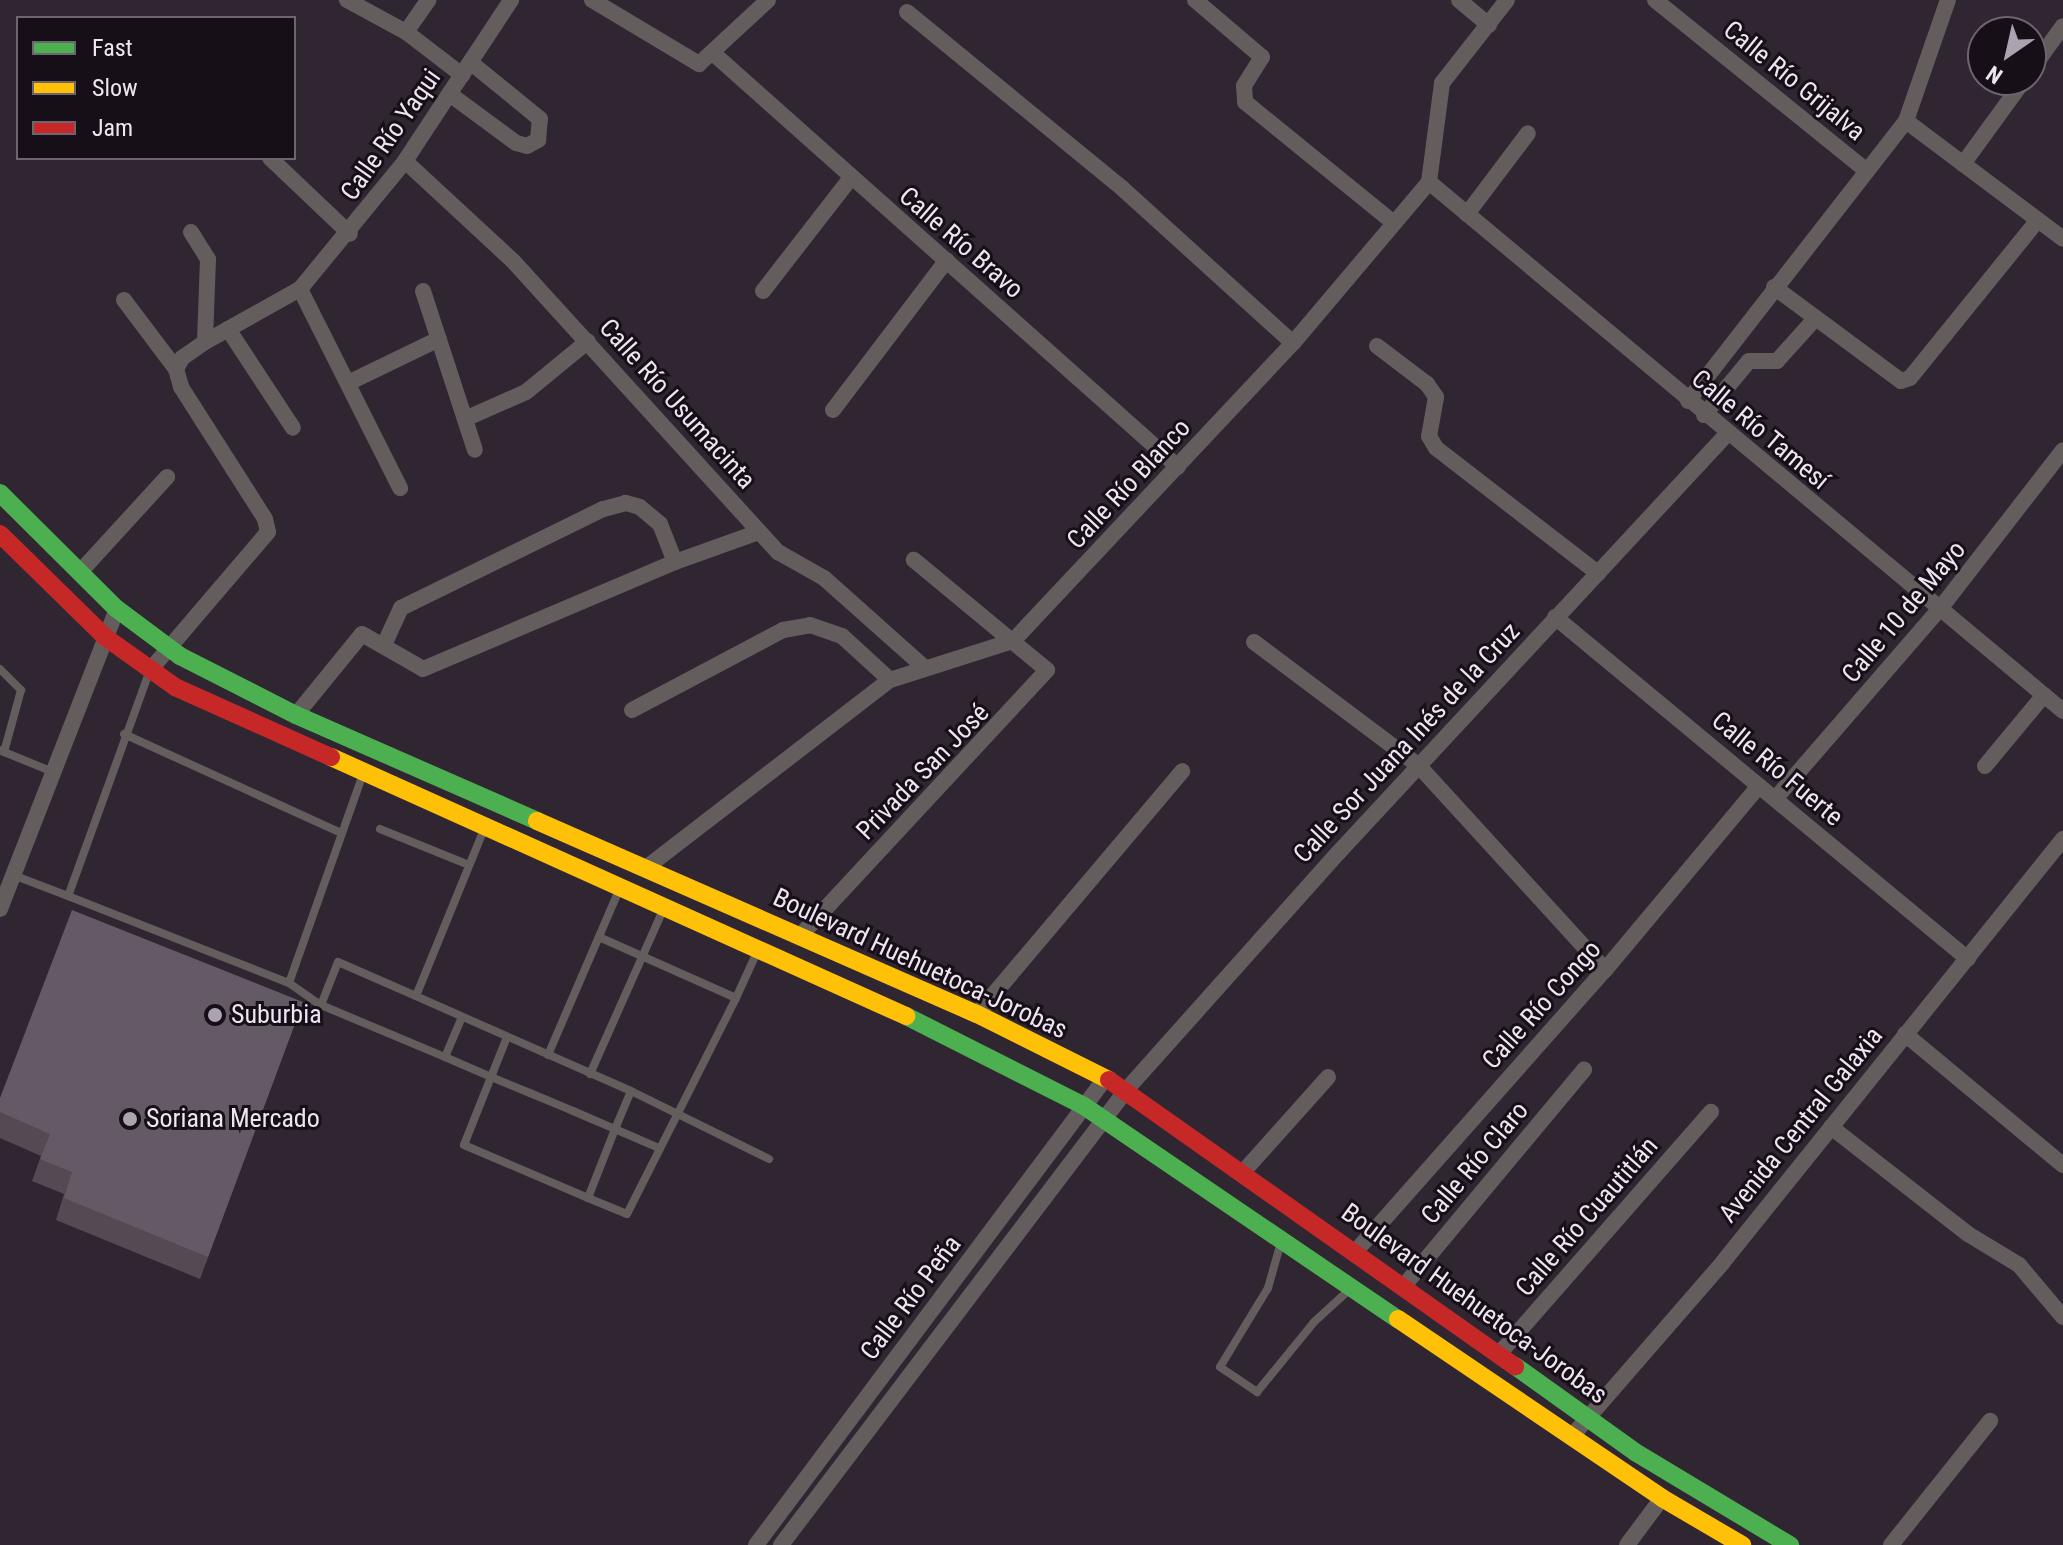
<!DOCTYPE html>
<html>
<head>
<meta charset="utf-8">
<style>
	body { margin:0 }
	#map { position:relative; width:2063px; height:1545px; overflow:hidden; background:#302632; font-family:"Roboto Condensed",sans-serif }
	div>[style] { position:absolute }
	.lane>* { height:8px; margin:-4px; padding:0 4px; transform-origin:4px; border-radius:4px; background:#635d5e }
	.street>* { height:16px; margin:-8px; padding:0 8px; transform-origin:8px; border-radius:8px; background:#635d5e }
	.fast>* { height:18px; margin:-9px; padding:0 9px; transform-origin:9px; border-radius:9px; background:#4caf50 }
	.slow>* { height:18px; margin:-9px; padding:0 9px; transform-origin:9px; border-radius:9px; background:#ffc107 }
	.jam>* { height:18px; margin:-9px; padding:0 9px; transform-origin:9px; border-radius:9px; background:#c62828 }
	.wall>* { inset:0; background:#534a54 }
	.building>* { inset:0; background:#645a65 }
	.dots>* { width:22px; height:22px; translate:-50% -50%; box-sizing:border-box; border:4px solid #170f18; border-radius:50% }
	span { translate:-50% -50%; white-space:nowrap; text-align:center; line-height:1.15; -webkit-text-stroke:6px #170f18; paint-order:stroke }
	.street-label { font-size:26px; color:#f0e4f2 }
	.poi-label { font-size:26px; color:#f0e4f2 }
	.left { translate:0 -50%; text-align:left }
	.legend { position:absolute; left:16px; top:16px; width:280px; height:144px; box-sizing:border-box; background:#170f18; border:2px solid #6e646f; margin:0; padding:10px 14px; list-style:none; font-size:24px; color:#f0e4f2 }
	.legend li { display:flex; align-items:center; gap:16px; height:40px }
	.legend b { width:40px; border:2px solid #6e646f }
	.north { position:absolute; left:1967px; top:16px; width:80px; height:80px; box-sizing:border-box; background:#170f18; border:2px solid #6e646f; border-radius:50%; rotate:214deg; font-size:22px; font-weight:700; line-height:32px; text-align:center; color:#f0e4f2 }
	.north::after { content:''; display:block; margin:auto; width:28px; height:36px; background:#ada2af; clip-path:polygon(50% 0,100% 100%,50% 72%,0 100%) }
</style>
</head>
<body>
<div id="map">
	<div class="lane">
		<i style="left:0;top:669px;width:30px;rotate:45deg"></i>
		<i style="left:21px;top:690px;width:64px;rotate:105.3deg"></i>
		<i style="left:4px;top:752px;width:4px;rotate:-153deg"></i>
		<i style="left:150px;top:670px;width:240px;rotate:109.9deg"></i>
		<i style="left:68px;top:896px;width:238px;rotate:21.5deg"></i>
		<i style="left:289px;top:983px;width:222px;rotate:-70.5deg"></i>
		<i style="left:124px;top:734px;width:239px;rotate:24.5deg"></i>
		<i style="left:4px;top:752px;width:53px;rotate:22.2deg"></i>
		<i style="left:380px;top:829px;width:96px;rotate:22deg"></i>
		<i style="left:13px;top:875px;width:59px;rotate:20.9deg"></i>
		<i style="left:289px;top:983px;width:39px;rotate:35deg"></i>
		<i style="left:416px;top:996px;width:183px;rotate:-67.8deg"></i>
		<i style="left:736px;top:998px;width:51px;rotate:-65.5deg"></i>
		<i style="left:507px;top:1037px;width:43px;rotate:111.8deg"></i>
		<i style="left:491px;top:1077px;width:73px;rotate:111.7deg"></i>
		<i style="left:464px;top:1145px;width:135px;rotate:23.1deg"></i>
		<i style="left:588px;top:1198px;width:74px;rotate:-68.6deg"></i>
		<i style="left:615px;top:1129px;width:41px;rotate:-67.2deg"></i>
		<i style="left:631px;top:1091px;width:235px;rotate:-156.2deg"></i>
		<i style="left:416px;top:996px;width:85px;rotate:-156.4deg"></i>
		<i style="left:338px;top:962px;width:46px;rotate:111.6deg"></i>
		<i style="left:321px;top:1005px;width:134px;rotate:22.8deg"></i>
		<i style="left:445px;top:1057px;width:50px;rotate:23.5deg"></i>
		<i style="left:491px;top:1077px;width:42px;rotate:22.3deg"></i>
		<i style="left:530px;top:1093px;width:47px;rotate:22.7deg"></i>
		<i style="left:573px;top:1111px;width:46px;rotate:23.2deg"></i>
		<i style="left:615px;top:1129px;width:48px;rotate:23.4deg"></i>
		<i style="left:548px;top:1055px;width:180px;rotate:-66.7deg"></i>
		<i style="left:445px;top:1057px;width:43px;rotate:-67deg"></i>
		<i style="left:590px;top:1074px;width:180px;rotate:-66deg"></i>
		<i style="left:631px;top:1091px;width:154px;rotate:26.2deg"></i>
		<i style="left:588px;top:1198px;width:42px;rotate:22.3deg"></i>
		<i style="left:627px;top:1214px;width:242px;rotate:-63.2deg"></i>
		<i style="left:736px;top:998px;width:150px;rotate:-156deg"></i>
		<i style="left:1281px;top:1242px;width:48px;rotate:105.8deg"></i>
		<i style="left:1268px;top:1288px;width:92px;rotate:121.3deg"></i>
		<i style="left:1220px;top:1367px;width:45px;rotate:34deg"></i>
		<i style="left:1257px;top:1392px;width:90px;rotate:-50.8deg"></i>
		<i style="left:1314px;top:1322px;width:47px;rotate:-42.4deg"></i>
	</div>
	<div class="street">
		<i style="left:347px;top:0;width:67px;rotate:28.5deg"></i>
		<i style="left:406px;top:32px;width:71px;rotate:37.5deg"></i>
		<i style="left:592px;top:0;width:125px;rotate:30.9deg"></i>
		<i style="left:699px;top:64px;width:94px;rotate:-42.8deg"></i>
		<i style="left:1195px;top:0;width:88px;rotate:40.4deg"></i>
		<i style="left:1262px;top:57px;width:34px;rotate:122deg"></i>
		<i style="left:1244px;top:86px;width:16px;rotate:86deg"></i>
		<i style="left:1245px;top:102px;width:192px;rotate:39.1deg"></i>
		<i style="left:1459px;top:0;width:39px;rotate:40deg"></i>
		<i style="left:1655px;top:0;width:271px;rotate:38.9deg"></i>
		<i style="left:907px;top:12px;width:279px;rotate:39.3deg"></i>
		<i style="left:1123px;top:189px;width:229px;rotate:42.2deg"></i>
		<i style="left:406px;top:32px;width:39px;rotate:-55deg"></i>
		<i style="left:714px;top:54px;width:621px;rotate:41.67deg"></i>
		<i style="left:2031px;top:70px;width:54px;rotate:-54deg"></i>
		<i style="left:451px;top:95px;width:81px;rotate:36.4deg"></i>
		<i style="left:516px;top:143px;width:11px;rotate:15deg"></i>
		<i style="left:527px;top:146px;width:13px;rotate:-29deg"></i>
		<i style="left:538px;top:140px;width:21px;rotate:-85deg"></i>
		<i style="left:540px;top:119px;width:90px;rotate:-140.8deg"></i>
		<i style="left:1906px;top:121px;width:196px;rotate:36.9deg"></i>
		<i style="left:270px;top:158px;width:110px;rotate:43.5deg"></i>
		<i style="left:405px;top:161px;width:147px;rotate:42.8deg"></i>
		<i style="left:513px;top:261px;width:394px;rotate:47.7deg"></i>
		<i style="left:778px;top:552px;width:53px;rotate:29.5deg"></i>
		<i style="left:824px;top:578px;width:134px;rotate:41.7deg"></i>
		<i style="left:1963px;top:164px;width:104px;rotate:-54deg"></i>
		<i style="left:1429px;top:182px;width:826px;rotate:39.84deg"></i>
		<i style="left:1467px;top:214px;width:101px;rotate:-53deg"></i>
		<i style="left:191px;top:232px;width:32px;rotate:58deg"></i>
		<i style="left:208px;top:259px;width:83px;rotate:92.1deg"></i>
		<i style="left:1774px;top:287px;width:158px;rotate:36.5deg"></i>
		<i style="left:1901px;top:381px;width:9px;rotate:-18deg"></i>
		<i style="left:1910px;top:378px;width:203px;rotate:-51deg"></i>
		<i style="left:300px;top:289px;width:223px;rotate:63.3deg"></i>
		<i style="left:423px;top:291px;width:167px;rotate:71.9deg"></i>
		<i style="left:763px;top:291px;width:142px;rotate:-52.2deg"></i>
		<i style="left:124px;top:300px;width:86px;rotate:53deg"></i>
		<i style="left:176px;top:369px;width:19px;rotate:74deg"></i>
		<i style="left:181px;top:387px;width:156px;rotate:57.5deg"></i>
		<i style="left:265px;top:519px;width:13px;rotate:77deg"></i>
		<i style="left:268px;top:532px;width:182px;rotate:130.5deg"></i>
		<i style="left:228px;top:329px;width:118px;rotate:56.7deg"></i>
		<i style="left:1377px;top:346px;width:63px;rotate:37.2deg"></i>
		<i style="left:1427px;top:384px;width:16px;rotate:55deg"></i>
		<i style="left:1436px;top:397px;width:40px;rotate:100deg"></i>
		<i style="left:1429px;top:436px;width:14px;rotate:60deg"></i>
		<i style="left:1436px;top:448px;width:205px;rotate:37.7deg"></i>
		<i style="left:176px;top:369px;width:13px;rotate:-61deg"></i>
		<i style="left:182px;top:358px;width:28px;rotate:-35deg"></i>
		<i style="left:205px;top:342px;width:109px;rotate:-29.2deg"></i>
		<i style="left:300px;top:289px;width:166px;rotate:-50.6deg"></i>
		<i style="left:405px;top:161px;width:193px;rotate:-56.6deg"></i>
		<i style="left:348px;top:383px;width:101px;rotate:-25.8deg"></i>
		<i style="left:1688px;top:401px;width:355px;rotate:-52.1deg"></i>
		<i style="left:1906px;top:121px;width:128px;rotate:-70.9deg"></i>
		<i style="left:833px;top:410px;width:188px;rotate:-52.8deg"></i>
		<i style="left:1704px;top:415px;width:70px;rotate:-50.2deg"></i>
		<i style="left:1749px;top:361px;width:28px"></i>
		<i style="left:1777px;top:361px;width:57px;rotate:-47.9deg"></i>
		<i style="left:465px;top:419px;width:67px;rotate:-23.9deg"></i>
		<i style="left:526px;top:392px;width:80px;rotate:-39.4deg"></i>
		<i style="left:675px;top:562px;width:89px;rotate:-19.7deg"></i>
		<i style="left:80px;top:572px;width:129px;rotate:-47.5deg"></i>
		<i style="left:1555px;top:617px;width:536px;rotate:39.63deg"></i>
		<i style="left:1254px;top:642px;width:206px;rotate:36.9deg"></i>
		<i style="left:1419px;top:766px;width:276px;rotate:47.6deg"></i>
		<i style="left:632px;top:710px;width:171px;rotate:-27.9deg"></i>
		<i style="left:783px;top:630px;width:27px;rotate:-10deg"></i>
		<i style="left:810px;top:625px;width:34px;rotate:19deg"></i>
		<i style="left:842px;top:636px;width:65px;rotate:42.5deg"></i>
		<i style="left:296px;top:715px;width:104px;rotate:-50.8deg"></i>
		<i style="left:362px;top:634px;width:70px;rotate:29.8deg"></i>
		<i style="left:423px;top:669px;width:274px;rotate:-23deg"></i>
		<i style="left:675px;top:562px;width:41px;rotate:-111.5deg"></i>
		<i style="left:660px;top:524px;width:26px;rotate:-140deg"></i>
		<i style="left:640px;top:507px;width:15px;rotate:-164deg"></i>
		<i style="left:626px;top:503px;width:24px;rotate:165deg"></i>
		<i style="left:603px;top:509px;width:225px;rotate:153.9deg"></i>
		<i style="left:401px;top:608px;width:41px;rotate:114.7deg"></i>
		<i style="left:1985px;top:766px;width:92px;rotate:-50.3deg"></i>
		<i style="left:1775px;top:799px;width:250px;rotate:-49.1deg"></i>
		<i style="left:1939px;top:610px;width:202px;rotate:-52.2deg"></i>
		<i style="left:647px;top:867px;width:307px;rotate:-37.6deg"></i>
		<i style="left:890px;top:680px;width:129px;rotate:-17.6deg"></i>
		<i style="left:1013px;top:641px;width:409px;rotate:-46.8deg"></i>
		<i style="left:1293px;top:343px;width:211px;rotate:-49.8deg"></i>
		<i style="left:1429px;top:182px;width:100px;rotate:-82.5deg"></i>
		<i style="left:1442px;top:83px;width:105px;rotate:-51.9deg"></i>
		<i style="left:0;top:909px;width:322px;rotate:-68.7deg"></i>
		<i style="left:800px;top:936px;width:363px;rotate:-47.1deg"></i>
		<i style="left:1047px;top:670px;width:173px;rotate:-140.4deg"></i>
		<i style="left:977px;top:1014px;width:318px;rotate:-49.8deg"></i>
		<i style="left:1905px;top:1034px;width:205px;rotate:39.7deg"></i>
		<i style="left:1831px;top:1127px;width:174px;rotate:38deg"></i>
		<i style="left:1968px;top:1234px;width:60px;rotate:31.3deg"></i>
		<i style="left:2019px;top:1265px;width:68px;rotate:49.8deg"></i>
		<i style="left:1244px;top:1171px;width:126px;rotate:-48.2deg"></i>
		<i style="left:1356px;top:1251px;width:375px;rotate:-48.5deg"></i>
		<i style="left:1605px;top:970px;width:240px;rotate:-50.1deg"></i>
		<i style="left:1403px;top:1287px;width:283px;rotate:-50.2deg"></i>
		<i style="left:1499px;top:1354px;width:322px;rotate:-48.8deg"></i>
		<i style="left:1572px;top:1436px;width:230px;rotate:-49deg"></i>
		<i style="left:1723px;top:1262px;width:543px;rotate:-51.21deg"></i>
		<i style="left:756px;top:1545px;width:581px;rotate:-53.19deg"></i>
		<i style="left:781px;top:1545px;width:572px;rotate:-52.81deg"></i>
		<i style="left:1127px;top:1089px;width:317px;rotate:-48.2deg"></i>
		<i style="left:1338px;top:853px;width:570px;rotate:-47.13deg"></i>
		<i style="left:1627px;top:1545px;width:59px;rotate:-53.3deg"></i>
		<i style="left:1891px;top:1545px;width:159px;rotate:-51.4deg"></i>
	</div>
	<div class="fast">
		<i style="left:0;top:493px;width:165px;rotate:44.8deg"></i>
		<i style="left:117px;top:609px;width:79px;rotate:36.7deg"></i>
		<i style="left:180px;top:656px;width:130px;rotate:27deg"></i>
		<i style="left:296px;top:715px;width:263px;rotate:23.7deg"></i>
		<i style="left:906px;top:1016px;width:199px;rotate:26.8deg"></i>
		<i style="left:1084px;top:1106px;width:379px;rotate:34.2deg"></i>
		<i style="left:1515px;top:1366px;width:148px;rotate:35.6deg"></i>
		<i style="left:1635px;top:1452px;width:181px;rotate:31deg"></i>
	</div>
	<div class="slow">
		<i style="left:331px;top:757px;width:631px;rotate:24.25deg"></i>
		<i style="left:537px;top:821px;width:480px;rotate:23.7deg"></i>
		<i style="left:977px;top:1014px;width:148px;rotate:26.6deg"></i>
		<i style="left:1398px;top:1319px;width:319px;rotate:34.1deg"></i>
		<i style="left:1662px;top:1498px;width:93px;rotate:30.4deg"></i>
	</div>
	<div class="jam">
		<i style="left:0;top:534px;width:147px;rotate:44.4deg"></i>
		<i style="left:105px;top:637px;width:86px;rotate:35.5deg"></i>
		<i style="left:175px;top:687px;width:171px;rotate:24.2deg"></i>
		<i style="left:1109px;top:1080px;width:497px;rotate:35.2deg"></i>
	</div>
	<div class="wall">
		<i style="clip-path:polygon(303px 1002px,200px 1279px,56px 1220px,64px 1194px,32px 1181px,41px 1156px,0 1138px,0 1098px)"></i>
	</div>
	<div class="building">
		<i style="clip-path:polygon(72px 910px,303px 1002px,208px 1257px,64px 1198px,72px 1172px,40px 1159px,50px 1134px,0 1112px,0 1098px)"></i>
	</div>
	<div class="dots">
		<i style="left:215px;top:1015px;background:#ada2af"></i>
		<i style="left:130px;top:1119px;background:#ada2af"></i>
	</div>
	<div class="street-label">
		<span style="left:1794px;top:81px;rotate:39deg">Calle Río Grijalva</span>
		<span style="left:391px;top:135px;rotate:-55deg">Calle Río Yaqui</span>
		<span style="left:961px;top:243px;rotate:41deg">Calle Río Bravo</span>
		<span style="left:677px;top:404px;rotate:48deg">Calle Río Usumacinta</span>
		<span style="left:1760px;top:430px;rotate:40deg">Calle Río Tamesí</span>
		<span style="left:1129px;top:484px;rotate:-47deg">Calle Río Blanco</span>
		<span style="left:1904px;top:612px;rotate:-50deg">Calle 10 de Mayo</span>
		<span style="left:1407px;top:743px;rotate:-47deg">Calle Sor Juana Inés de la Cruz</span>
		<span style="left:1777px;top:769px;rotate:40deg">Calle Río Fuerte</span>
		<span style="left:923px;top:772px;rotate:-46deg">Privada San José</span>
		<span style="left:920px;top:964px;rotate:25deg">Boulevard Huehuetoca-Jorobas</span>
		<span style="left:1542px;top:1005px;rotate:-48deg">Calle Río Congo</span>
		<span style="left:1801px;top:1125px;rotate:-51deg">Avenida Central Galaxia</span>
		<span style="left:1475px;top:1163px;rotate:-50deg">Calle Río Claro</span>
		<span style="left:1587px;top:1217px;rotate:-49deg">Calle Río Cuautitlán</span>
		<span style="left:911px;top:1298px;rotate:-53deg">Calle Río Peña</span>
		<span style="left:1474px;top:1304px;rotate:36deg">Boulevard Huehuetoca-Jorobas</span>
	</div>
	<div class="poi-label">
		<span class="left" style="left:231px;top:1015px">Suburbia</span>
		<span class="left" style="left:146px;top:1119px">Soriana Mercado</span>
	</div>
	<ul class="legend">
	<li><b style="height:10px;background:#4caf50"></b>Fast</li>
	<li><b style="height:10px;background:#ffc107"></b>Slow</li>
	<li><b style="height:10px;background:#c62828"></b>Jam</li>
	</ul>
	<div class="north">N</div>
</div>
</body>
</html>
